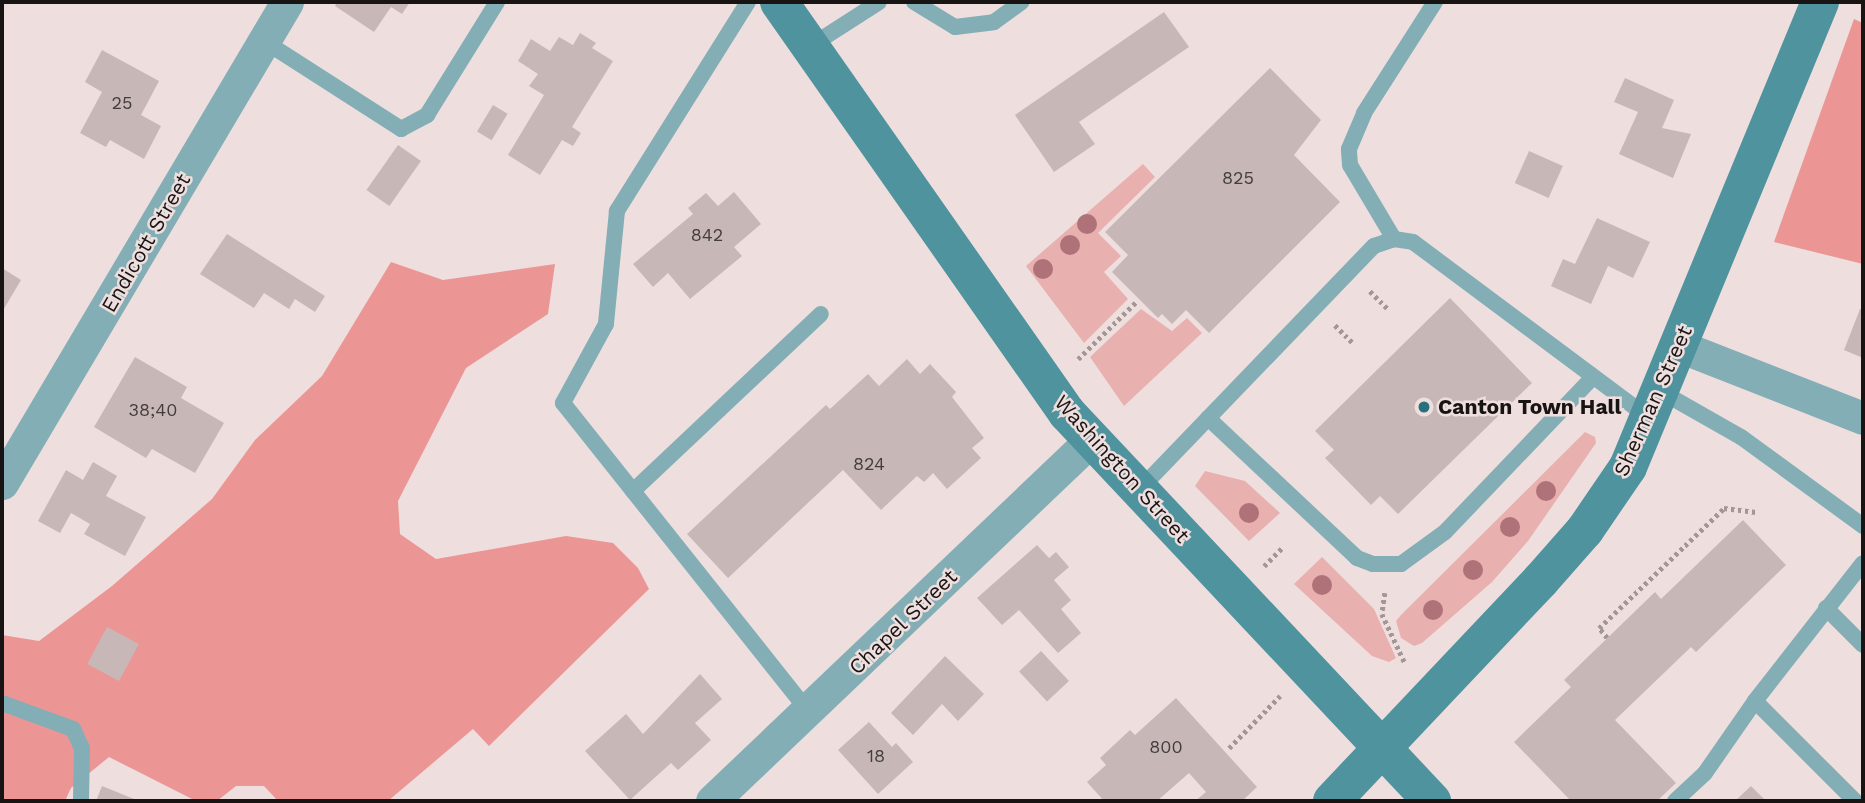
<!DOCTYPE html>
<html>
<head>
<meta charset="utf-8">
<style>
	body { margin:0 }
	#map { position:relative; width:1865px; height:803px; overflow:hidden; background:#eedfde; font-family:"Work Sans",sans-serif }
	div>[style] { position:absolute }
	.green>* { inset:0; background:#e8b0af }
	.forest>* { inset:0; background:#eb9695 }
	.building>* { inset:0; background:#c7b8b7; transform-origin:0 0 }
	.path>* { height:4.5px; margin-top:-2.25px; transform-origin:0; background:repeating-linear-gradient(90deg,#a29796 0 3.5px,transparent 0 7px) }
	.service>* { height:16px; margin:-8px; padding:0 8px; transform-origin:8px; border-radius:8px; background:#83aeb5 }
	.minor>* { height:33px; margin:-16.5px; padding:0 16.5px; transform-origin:16.5px; border-radius:16.5px; background:#83aeb5 }
	.secondary>* { height:38px; margin:-19px; padding:0 19px; transform-origin:19px; border-radius:19px; background:#4f939e }
	.trees>* { width:20px; height:20px; margin:-10px; border-radius:50%; background:#af7278 }
	.dots>* { width:19px; height:19px; translate:-50% -50%; box-sizing:border-box; border:4px solid #eedfde; border-radius:50% }
	span { translate:-50% -50%; white-space:nowrap; text-align:center; line-height:1.15; -webkit-text-stroke:5px #eedfde; paint-order:stroke }
	.number-label { font-size:18px; color:#443d3d }
	.number-label span { -webkit-text-stroke-width:0 }
	.street-label { font-size:21px; color:#191414 }
	.poi-label { font-size:21px; color:#191414; font-weight:700 }
	.left { translate:0 -50%; text-align:left }
	.frame { position:absolute; inset:0; border:4px solid #191414; pointer-events:none }
</style>
</head>
<body>
<div id="map">
	<div class="green">
		<i style="clip-path:polygon(1143px 164px,1155px 177px,1098px 233px,1121px 256px,1104px 272px,1128px 299px,1084px 343px,1026px 266px)"></i>
		<i style="clip-path:polygon(1141px 309px,1172px 331px,1187px 318px,1202px 333px,1124px 406px,1090px 357px)"></i>
		<i style="clip-path:polygon(1585px 432px,1595px 437px,1596px 443px,1528px 541px,1492px 582px,1422px 643px,1414px 646px,1401px 638px,1396px 621px,1401px 615px)"></i>
		<i style="clip-path:polygon(1205px 471px,1245px 481px,1280px 513px,1249px 541px,1195px 486px)"></i>
		<i style="clip-path:polygon(1322px 557px,1374px 609px,1396px 658px,1389px 662px,1372px 656px,1294px 584px)"></i>
	</div>
	<div class="forest">
		<i style="clip-path:polygon(1854px 19px,1863px 23px,1863px 264px,1774px 242px)"></i>
		<i style="clip-path:polygon(391px 262px,443px 280px,555px 264px,548px 314px,466px 368px,398px 501px,400px 534px,436px 559px,566px 536px,613px 543px,638px 568px,649px 589px,489px 746px,473px 729px,388px 801px,278px 801px,264px 786px,236px 786px,217px 801px,196px 801px,109px 757px,71px 788px,65px 801px,2px 801px,2px 635px,39px 641px,112px 586px,212px 499px,255px 440px,322px 376px)"></i>
	</div>
	<div class="building">
		<i style="clip-path:polygon(337px 2px,410px 2px,402px 14px,391px 7px,374px 32px,335px 6px)"></i>
		<i style="clip-path:polygon(1164px 12px,1189px 47px,1079px 122px,1095px 144px,1054px 172px,1015px 115px)"></i>
		<i style="clip-path:polygon(580px 33px,596px 43px,592px 48px,613px 61px,572px 127px,581px 133px,573px 146px,562px 140px,540px 175px,508px 155px,544px 95px,529px 86px,538px 74px,518px 61px,531px 39px,550px 51px,559px 37px,573px 45px)"></i>
		<i style="clip-path:polygon(102px 50px,159px 81px,141px 115px,161px 126px,144px 159px,110px 140px,106px 147px,80px 133px,102px 92px,85px 82px)"></i>
		<i style="clip-path:polygon(1270px 68px,1321px 120px,1294px 155px,1340px 202px,1209px 333px,1186px 310px,1172px 324px,1162px 314px,1158px 318px,1112px 272px,1128px 255px,1105px 232px)"></i>
		<i style="clip-path:polygon(1625px 78px,1674px 100px,1662px 128px,1691px 134px,1673px 178px,1619px 154px,1638px 112px,1614px 102px)"></i>
		<i style="left:493px;top:105px;width:17px;height:31px;rotate:31deg"></i>
		<i style="left:398px;top:145px;width:28px;height:55px;rotate:35deg"></i>
		<i style="left:1529px;top:151px;width:37px;height:35px;rotate:24deg"></i>
		<i style="clip-path:polygon(734px 192px,761px 224px,734px 247px,742px 256px,690px 299px,668px 273px,653px 287px,633px 264px,693px 214px,688px 208px,706px 193px,718px 206px)"></i>
		<i style="clip-path:polygon(1597px 218px,1650px 242px,1633px 278px,1608px 266px,1591px 304px,1551px 286px,1563px 259px,1575px 264px)"></i>
		<i style="clip-path:polygon(227px 234px,325px 296px,315px 312px,295px 299px,289px 309px,264px 293px,254px 308px,200px 274px)"></i>
		<i style="clip-path:polygon(2px 268px,21px 280px,2px 312px)"></i>
		<i style="clip-path:polygon(1450px 298px,1532px 383px,1398px 514px,1380px 496px,1371px 505px,1325px 458px,1334px 450px,1315px 431px)"></i>
		<i style="clip-path:polygon(1860px 309px,1863px 310px,1863px 358px,1844px 350px)"></i>
		<i style="clip-path:polygon(135px 357px,187px 387px,181px 398px,224px 423px,195px 473px,152px 449px,146px 458px,94px 427px)"></i>
		<i style="clip-path:polygon(907px 359px,920px 374px,930px 364px,956px 392px,952px 397px,984px 438px,972px 448px,981px 458px,947px 489px,933px 473px,924px 482px,917px 476px,881px 510px,843px 470px,728px 578px,687px 534px,826px 405px,830px 409px,868px 374px,879px 386px)"></i>
		<i style="clip-path:polygon(93px 462px,117px 476px,106px 496px,146px 517px,125px 556px,84px 534px,90px 524px,71px 513px,60px 533px,38px 521px,66px 470px,83px 480px)"></i>
		<i style="clip-path:polygon(1743px 520px,1786px 565px,1696px 652px,1691px 647px,1615px 720px,1676px 783px,1657px 801px,1571px 801px,1514px 742px,1571px 687px,1564px 680px,1655px 592px,1661px 599px)"></i>
		<i style="clip-path:polygon(1037px 545px,1049px 558px,1056px 552px,1069px 567px,1054px 580px,1071px 600px,1061px 609px,1081px 633px,1058px 653px,1019px 610px,1002px 625px,977px 598px)"></i>
		<i style="left:107px;top:627px;width:36px;height:42px;rotate:28deg"></i>
		<i style="left:1041px;top:651px;width:41px;height:30px;rotate:47deg"></i>
		<i style="clip-path:polygon(945px 656px,984px 694px,958px 721px,942px 704px,913px 735px,891px 713px)"></i>
		<i style="clip-path:polygon(700px 674px,722px 699px,695px 723px,711px 740px,678px 770px,671px 763px,630px 800px,585px 751px,626px 714px,643px 734px)"></i>
		<i style="clip-path:polygon(1176px 698px,1257px 787px,1242px 801px,1195px 801px,1206px 792px,1189px 773px,1157px 801px,1104px 801px,1087px 782px,1106px 765px,1100px 758px,1130px 730px,1135px 735px)"></i>
		<i style="clip-path:polygon(869px 722px,892px 747px,896px 743px,913px 762px,878px 794px,838px 750px)"></i>
		<i style="clip-path:polygon(102px 786px,139px 801px,96px 801px)"></i>
		<i style="clip-path:polygon(1751px 786px,1766px 801px,1735px 801px)"></i>
	</div>
	<div class="path">
		<i style="left:1370px;top:291px;width:27px;rotate:45deg"></i>
		<i style="left:1335px;top:325px;width:27px;rotate:45deg"></i>
		<i style="left:1078px;top:359px;width:83px;rotate:-44.5deg"></i>
		<i style="left:1264px;top:566px;width:27px;rotate:-45deg"></i>
		<i style="left:1385px;top:593px;width:21px;rotate:98deg"></i>
		<i style="left:1382px;top:614px;width:54px;rotate:64.9deg"></i>
		<i style="left:1607px;top:638px;width:13px;rotate:-129deg"></i>
		<i style="left:1599px;top:628px;width:173px;rotate:-43.8deg"></i>
		<i style="left:1724px;top:508px;width:32px;rotate:7deg"></i>
		<i style="left:1229px;top:748px;width:73px;rotate:-45.6deg"></i>
	</div>
	<div class="service">
		<i style="left:748px;top:2px;width:247px;rotate:122.1deg"></i>
		<i style="left:617px;top:211px;width:114px;rotate:95.6deg"></i>
		<i style="left:606px;top:324px;width:90px;rotate:118.6deg"></i>
		<i style="left:563px;top:403px;width:395px;rotate:51.5deg"></i>
		<i style="left:914px;top:2px;width:48px;rotate:31.4deg"></i>
		<i style="left:955px;top:27px;width:39px;rotate:-7deg"></i>
		<i style="left:994px;top:22px;width:34px;rotate:-36deg"></i>
		<i style="left:264px;top:41px;width:163px;rotate:32.7deg"></i>
		<i style="left:401px;top:129px;width:30px;rotate:-28deg"></i>
		<i style="left:427px;top:115px;width:133px;rotate:-58.2deg"></i>
		<i style="left:809px;top:47px;width:83px;rotate:-32.7deg"></i>
		<i style="left:1394px;top:239px;width:86px;rotate:-120.7deg"></i>
		<i style="left:1350px;top:165px;width:16px;rotate:-94deg"></i>
		<i style="left:1349px;top:149px;width:39px;rotate:-67deg"></i>
		<i style="left:1364px;top:113px;width:132px;rotate:-57.4deg"></i>
		<i style="left:1660px;top:391px;width:93px;rotate:29.6deg"></i>
		<i style="left:1741px;top:437px;width:151px;rotate:36.1deg"></i>
		<i style="left:1208px;top:418px;width:204px;rotate:43.2deg"></i>
		<i style="left:1357px;top:558px;width:17px;rotate:21deg"></i>
		<i style="left:1373px;top:564px;width:28px"></i>
		<i style="left:1401px;top:564px;width:54px;rotate:-36deg"></i>
		<i style="left:1445px;top:532px;width:214px;rotate:-46.3deg"></i>
		<i style="left:1139px;top:490px;width:339px;rotate:-46.1deg"></i>
		<i style="left:1374px;top:246px;width:21px;rotate:-19deg"></i>
		<i style="left:1394px;top:239px;width:19px;rotate:9deg"></i>
		<i style="left:1413px;top:242px;width:293px;rotate:36.7deg"></i>
		<i style="left:633px;top:491px;width:258px;rotate:-43.3deg"></i>
		<i style="left:1826px;top:608px;width:52px;rotate:45deg"></i>
		<i style="left:1755px;top:701px;width:141px;rotate:45deg"></i>
		<i style="left:2px;top:703px;width:76px;rotate:20.1deg"></i>
		<i style="left:73px;top:729px;width:21px;rotate:65deg"></i>
		<i style="left:82px;top:748px;width:53px;rotate:91.1deg"></i>
		<i style="left:1675px;top:801px;width:41px;rotate:-43deg"></i>
		<i style="left:1705px;top:773px;width:88px;rotate:-55.2deg"></i>
		<i style="left:1755px;top:701px;width:175px;rotate:-52deg"></i>
	</div>
	<div class="minor">
		<i style="left:1679px;top:346px;width:198px;rotate:21.4deg"></i>
		<i style="left:2px;top:483px;width:559px;rotate:-59.35deg"></i>
		<i style="left:712px;top:801px;width:523px;rotate:-43.61deg"></i>
	</div>
	<div class="secondary">
		<i style="left:779px;top:2px;width:502px;rotate:54.98deg"></i>
		<i style="left:1067px;top:413px;width:533px;rotate:46.75deg"></i>
		<i style="left:1332px;top:801px;width:304px;rotate:-46.6deg"></i>
		<i style="left:1541px;top:580px;width:67px;rotate:-48.7deg"></i>
		<i style="left:1585px;top:530px;width:76px;rotate:-55.7deg"></i>
		<i style="left:1628px;top:467px;width:503px;rotate:-67.56deg"></i>
	</div>
	<div class="trees">
		<i style="left:1087px;top:224px"></i>
		<i style="left:1070px;top:245px"></i>
		<i style="left:1043px;top:269px"></i>
		<i style="left:1546px;top:491px"></i>
		<i style="left:1249px;top:513px"></i>
		<i style="left:1510px;top:527px"></i>
		<i style="left:1473px;top:570px"></i>
		<i style="left:1322px;top:585px"></i>
		<i style="left:1433px;top:610px"></i>
	</div>
	<div class="dots">
		<i style="left:1424px;top:407px;background:#28707b"></i>
	</div>
	<div class="number-label">
		<span style="left:122px;top:103px">25</span>
		<span style="left:1238px;top:178px">825</span>
		<span style="left:707px;top:235px">842</span>
		<span style="left:153px;top:410px">38;40</span>
		<span style="left:869px;top:464px">824</span>
		<span style="left:1166px;top:747px">800</span>
		<span style="left:876px;top:756px">18</span>
	</div>
	<div class="street-label">
		<span style="left:146px;top:243px;rotate:-60deg">Endicott Street</span>
		<span style="left:1653px;top:401px;rotate:-66deg">Sherman Street</span>
		<span style="left:1122px;top:469px;rotate:48deg">Washington Street</span>
		<span style="left:903px;top:622px;rotate:-44deg">Chapel Street</span>
	</div>
	<div class="poi-label">
		<span class="left" style="left:1438px;top:407px">Canton Town Hall</span>
	</div>
	<div class="frame"></div>
</div>
</body>
</html>
